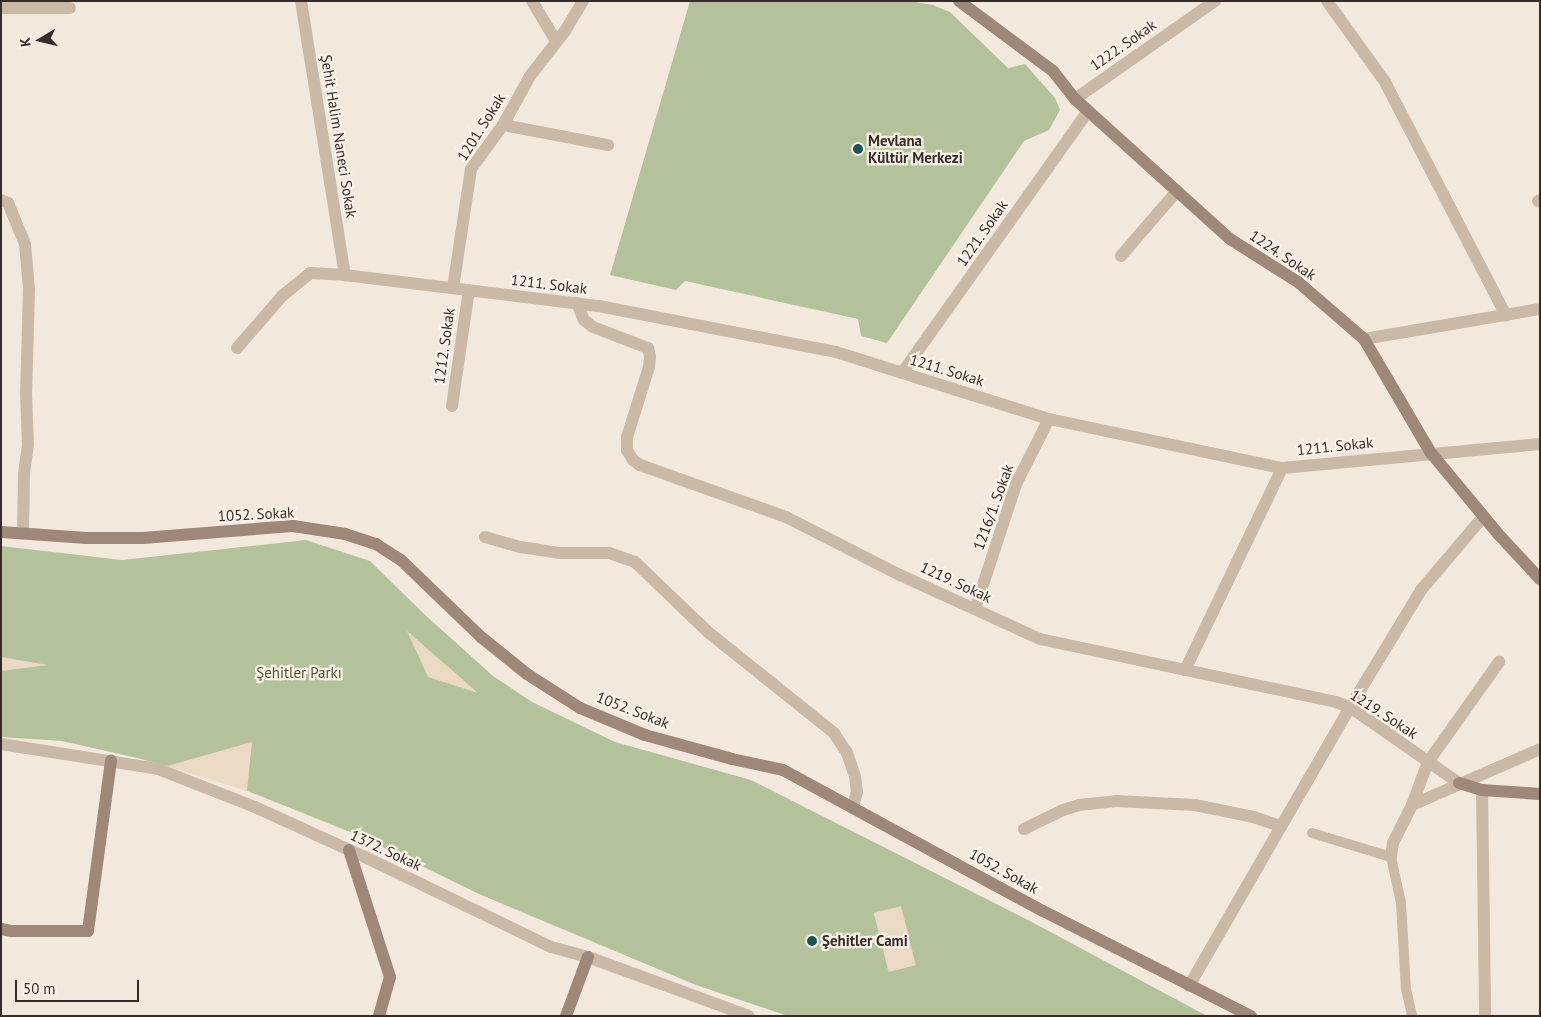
<!DOCTYPE html>
<html>
<head>
<meta charset="utf-8">
<style>
	body { margin:0 }
	#map { position:relative; width:1541px; height:1017px; overflow:hidden; background:#f2e9dc; font-family:"PT Sans",sans-serif }
	div>[style] { position:absolute }
	.green>* { inset:0; background:#b4c29c }
	.plaza>* { inset:0; background:#eadac3; transform-origin:0 0 }
	.lane>* { height:10px; margin:-5px; padding:0 5px; transform-origin:5px; border-radius:5px; background:#cbb9a8 }
	.street>* { height:12px; margin:-6px; padding:0 6px; transform-origin:6px; border-radius:6px; background:#cbb9a8 }
	.secondary>* { height:12px; margin:-6px; padding:0 6px; transform-origin:6px; border-radius:6px; background:#9e8879 }
	.dots>* { width:14px; height:14px; translate:-50% -50%; box-sizing:border-box; border:2px solid #faf2e9; border-radius:50% }
	span { translate:-50% -50%; white-space:nowrap; text-align:center; line-height:1.15; -webkit-text-stroke:4.5px #faf2e9; paint-order:stroke }
	.street-label { font-size:15px; color:#372d28 }
	.poi-label { font-size:15px; color:#372d28; font-weight:700 }
	.left { translate:0 -50%; text-align:left }
	.park-label { font-size:15px; color:#45562c }
	.frame { position:absolute; inset:0; border:2px solid #372d28; pointer-events:none }
	.north { position:absolute; left:15px; top:15px; width:50px; height:50px; -webkit-text-stroke:4px #faf2e9; paint-order:stroke; rotate:261deg; font-size:14px; font-weight:700; line-height:20px; text-align:center; color:#372d28 }
	.north::after { content:''; display:block; margin:auto; width:18px; height:22px; background:#372d28; clip-path:polygon(50% 0,100% 100%,50% 72%,0 100%) }
	.scale { position:absolute; left:15px; top:980px; width:124px; height:22px; box-sizing:border-box; border:2px solid #372d28; border-top:0; padding-left:6px; font-size:15px; line-height:18px; white-space:nowrap; color:#372d28; -webkit-text-stroke:4px #faf2e9; paint-order:stroke }
</style>
</head>
<body>
<div id="map">
	<div class="green">
		<i style="clip-path:polygon(690px 1px,909px 1px,933px 5px,950px 12px,1008px 68px,1025px 64px,1055px 98px,1060px 110px,1049px 130px,1024px 141px,887px 343px,861px 336px,858px 319px,685px 281px,676px 290px,610px 275px)"></i>
		<i style="clip-path:polygon(306px 540px,370px 561px,423px 613px,493px 676px,532px 702px,615px 742px,751px 780px,1030px 921px,1207px 1016px,788px 1016px,696px 985px,479px 894px,360px 836px,220px 780px,137px 758px,62px 741px,1px 737px,1px 546px,122px 560px)"></i>
	</div>
	<div class="plaza">
		<i style="clip-path:polygon(407px 631px,478px 693px,428px 677px)"></i>
		<i style="clip-path:polygon(1px 657px,48px 665px,1px 671px)"></i>
		<i style="clip-path:polygon(252px 742px,247px 791px,167px 766px)"></i>
		<i style="left:901px;top:906px;width:61px;height:28px;rotate:76deg"></i>
	</div>
	<div class="lane">
		<i style="left:1312px;top:833px;width:83px;rotate:16.9deg"></i>
		<i style="left:1391px;top:857px;width:47px;rotate:77.7deg"></i>
		<i style="left:1401px;top:903px;width:86px;rotate:86.7deg"></i>
		<i style="left:1406px;top:989px;width:28px;rotate:77deg"></i>
	</div>
	<div class="street">
		<i style="left:301px;top:1px;width:278px;rotate:80.9deg"></i>
		<i style="left:532px;top:1px;width:47px;rotate:59deg"></i>
		<i style="left:1327px;top:1px;width:100px;rotate:54.4deg"></i>
		<i style="left:1385px;top:82px;width:263px;rotate:62.6deg"></i>
		<i style="left:1px;top:8px;width:69px"></i>
		<i style="left:1075px;top:99px;width:171px;rotate:-35deg"></i>
		<i style="left:503px;top:125px;width:107px;rotate:10.8deg"></i>
		<i style="left:1px;top:200px;width:8px;rotate:23deg"></i>
		<i style="left:8px;top:203px;width:44px;rotate:67.5deg"></i>
		<i style="left:25px;top:244px;width:45px;rotate:84.9deg"></i>
		<i style="left:29px;top:289px;width:105px;rotate:91.6deg"></i>
		<i style="left:26px;top:394px;width:51px;rotate:87.8deg"></i>
		<i style="left:28px;top:445px;width:30px;rotate:98deg"></i>
		<i style="left:24px;top:475px;width:57px;rotate:91deg"></i>
		<i style="left:1538px;top:201px;width:2px;rotate:-27deg"></i>
		<i style="left:1121px;top:256px;width:86px;rotate:-49.3deg"></i>
		<i style="left:453px;top:288px;width:120px;rotate:-81.4deg"></i>
		<i style="left:471px;top:169px;width:54px;rotate:-54deg"></i>
		<i style="left:503px;top:125px;width:56px;rotate:-61.1deg"></i>
		<i style="left:530px;top:76px;width:57px;rotate:-52.1deg"></i>
		<i style="left:565px;top:31px;width:35px;rotate:-59deg"></i>
		<i style="left:577px;top:303px;width:18px;rotate:68deg"></i>
		<i style="left:584px;top:320px;width:11px;rotate:38deg"></i>
		<i style="left:593px;top:327px;width:59px;rotate:20.9deg"></i>
		<i style="left:648px;top:348px;width:8px;rotate:76deg"></i>
		<i style="left:650px;top:356px;width:11px;rotate:95deg"></i>
		<i style="left:649px;top:367px;width:73px;rotate:107.4deg"></i>
		<i style="left:627px;top:437px;width:13px;rotate:90deg"></i>
		<i style="left:627px;top:450px;width:12px;rotate:59deg"></i>
		<i style="left:633px;top:460px;width:9px;rotate:36deg"></i>
		<i style="left:640px;top:465px;width:155px;rotate:19.6deg"></i>
		<i style="left:786px;top:517px;width:128px;rotate:27deg"></i>
		<i style="left:900px;top:575px;width:154px;rotate:24.6deg"></i>
		<i style="left:1040px;top:639px;width:303px;rotate:12deg"></i>
		<i style="left:1336px;top:702px;width:15px;rotate:20deg"></i>
		<i style="left:1350px;top:707px;width:133px;rotate:34.9deg"></i>
		<i style="left:1364px;top:339px;width:179px;rotate:-9.7deg"></i>
		<i style="left:237px;top:348px;width:69px;rotate:-49.1deg"></i>
		<i style="left:282px;top:296px;width:36px;rotate:-39deg"></i>
		<i style="left:310px;top:273px;width:35px;rotate:3deg"></i>
		<i style="left:345px;top:275px;width:256px;rotate:7deg"></i>
		<i style="left:599px;top:306px;width:241px;rotate:11deg"></i>
		<i style="left:836px;top:352px;width:223px;rotate:17.5deg"></i>
		<i style="left:1049px;top:419px;width:238px;rotate:11.9deg"></i>
		<i style="left:1282px;top:468px;width:259px;rotate:-5.3deg"></i>
		<i style="left:902px;top:373px;width:321px;rotate:-54.6deg"></i>
		<i style="left:452px;top:406px;width:117px;rotate:-81.7deg"></i>
		<i style="left:485px;top:537px;width:37px;rotate:16deg"></i>
		<i style="left:521px;top:547px;width:38px;rotate:9deg"></i>
		<i style="left:559px;top:553px;width:50px"></i>
		<i style="left:609px;top:553px;width:28px;rotate:19deg"></i>
		<i style="left:635px;top:562px;width:101px;rotate:43.8deg"></i>
		<i style="left:708px;top:632px;width:161px;rotate:38.7deg"></i>
		<i style="left:834px;top:733px;width:24px;rotate:57deg"></i>
		<i style="left:847px;top:753px;width:24px;rotate:71deg"></i>
		<i style="left:855px;top:776px;width:16px;rotate:83deg"></i>
		<i style="left:857px;top:792px;width:15px;rotate:106deg"></i>
		<i style="left:975px;top:609px;width:132px;rotate:-71.8deg"></i>
		<i style="left:1016px;top:484px;width:73px;rotate:-63.1deg"></i>
		<i style="left:1185px;top:670px;width:224px;rotate:-64.3deg"></i>
		<i style="left:1px;top:744px;width:159px;rotate:9deg"></i>
		<i style="left:158px;top:769px;width:104px;rotate:21.4deg"></i>
		<i style="left:255px;top:807px;width:123px;rotate:24.5deg"></i>
		<i style="left:367px;top:858px;width:204px;rotate:25.8deg"></i>
		<i style="left:551px;top:947px;width:38px;rotate:15deg"></i>
		<i style="left:588px;top:957px;width:171px;rotate:20.1deg"></i>
		<i style="left:1482px;top:790px;width:226px;rotate:89.2deg"></i>
		<i style="left:1412px;top:805px;width:140px;rotate:-23.6deg"></i>
		<i style="left:1024px;top:829px;width:43px;rotate:-26deg"></i>
		<i style="left:1063px;top:810px;width:17px;rotate:-17deg"></i>
		<i style="left:1079px;top:805px;width:37px;rotate:-6deg"></i>
		<i style="left:1116px;top:801px;width:79px;rotate:2.9deg"></i>
		<i style="left:1195px;top:805px;width:59px;rotate:11.7deg"></i>
		<i style="left:1253px;top:817px;width:29px;rotate:18deg"></i>
		<i style="left:1391px;top:857px;width:14px;rotate:-82deg"></i>
		<i style="left:1393px;top:843px;width:42px;rotate:-63.4deg"></i>
		<i style="left:1412px;top:805px;width:46px;rotate:-69.6deg"></i>
		<i style="left:1428px;top:762px;width:123px;rotate:-54.6deg"></i>
		<i style="left:1189px;top:986px;width:322px;rotate:-60deg"></i>
		<i style="left:1350px;top:707px;width:137px;rotate:-58.7deg"></i>
		<i style="left:1421px;top:590px;width:96px;rotate:-49.7deg"></i>
	</div>
	<div class="secondary">
		<i style="left:959px;top:1px;width:117px;rotate:36.7deg"></i>
		<i style="left:1053px;top:71px;width:36px;rotate:52deg"></i>
		<i style="left:1075px;top:99px;width:209px;rotate:42.1deg"></i>
		<i style="left:1230px;top:239px;width:80px;rotate:32.3deg"></i>
		<i style="left:1298px;top:282px;width:87px;rotate:40.8deg"></i>
		<i style="left:1364px;top:339px;width:132px;rotate:59.6deg"></i>
		<i style="left:1431px;top:453px;width:108px;rotate:50.3deg"></i>
		<i style="left:1500px;top:536px;width:59px;rotate:47.1deg"></i>
		<i style="left:1px;top:532px;width:86px;rotate:4deg"></i>
		<i style="left:87px;top:538px;width:56px"></i>
		<i style="left:143px;top:538px;width:150px;rotate:-4.6deg"></i>
		<i style="left:293px;top:526px;width:53px;rotate:8.7deg"></i>
		<i style="left:345px;top:534px;width:33px;rotate:18deg"></i>
		<i style="left:376px;top:544px;width:30px;rotate:33deg"></i>
		<i style="left:401px;top:560px;width:111px;rotate:43.9deg"></i>
		<i style="left:481px;top:637px;width:59px;rotate:38.8deg"></i>
		<i style="left:527px;top:674px;width:63px;rotate:32.7deg"></i>
		<i style="left:580px;top:708px;width:70px;rotate:22.6deg"></i>
		<i style="left:645px;top:735px;width:90px;rotate:15.4deg"></i>
		<i style="left:732px;top:759px;width:52px;rotate:12.2deg"></i>
		<i style="left:783px;top:770px;width:296px;rotate:28.5deg"></i>
		<i style="left:1043px;top:911px;width:233px;rotate:26.8deg"></i>
		<i style="left:1459px;top:783px;width:24px;rotate:17deg"></i>
		<i style="left:1482px;top:790px;width:58px;rotate:3.9deg"></i>
		<i style="left:349px;top:850px;width:133px;rotate:72.1deg"></i>
		<i style="left:390px;top:977px;width:41px;rotate:105.8deg"></i>
		<i style="left:1px;top:929px;width:10px;rotate:11deg"></i>
		<i style="left:11px;top:931px;width:77px"></i>
		<i style="left:88px;top:931px;width:172px;rotate:-82.3deg"></i>
		<i style="left:566px;top:1016px;width:63px;rotate:-69.6deg"></i>
	</div>
	<div class="dots">
		<i style="left:858px;top:149px;background:#1d5459"></i>
		<i style="left:812px;top:941px;background:#1d5459"></i>
	</div>
	<div class="street-label">
		<span style="left:1123px;top:45px;rotate:-35deg">1222. Sokak</span>
		<span style="left:481px;top:127px;rotate:-58deg">1201. Sokak</span>
		<span style="left:339px;top:136px;rotate:81deg">Şehit Halim Naneci Sokak</span>
		<span style="left:982px;top:233px;rotate:-55deg">1221. Sokak</span>
		<span style="left:1283px;top:255px;rotate:34deg">1224. Sokak</span>
		<span style="left:549px;top:284px;rotate:7deg">1211. Sokak</span>
		<span style="left:444px;top:346px;rotate:-82deg">1212. Sokak</span>
		<span style="left:947px;top:370px;rotate:17deg">1211. Sokak</span>
		<span style="left:1335px;top:446px;rotate:-6deg">1211. Sokak</span>
		<span style="left:993px;top:507px;rotate:-70deg">1216/1. Sokak</span>
		<span style="left:256px;top:514px;rotate:-3deg">1052. Sokak</span>
		<span style="left:956px;top:582px;rotate:25deg">1219. Sokak</span>
		<span style="left:633px;top:710px;rotate:21deg">1052. Sokak</span>
		<span style="left:1384px;top:714px;rotate:33deg">1219. Sokak</span>
		<span style="left:386px;top:850px;rotate:25deg">1372. Sokak</span>
		<span style="left:1004px;top:871px;rotate:29deg">1052. Sokak</span>
	</div>
	<div class="poi-label">
		<span class="left" style="left:868px;top:149px">Mevlana<br>Kültür Merkezi</span>
		<span class="left" style="left:822px;top:941px">Şehitler Cami</span>
	</div>
	<div class="park-label">
		<span style="left:299px;top:673px">Şehitler Parkı</span>
	</div>
	<div class="frame"></div>
	<div class="north">K</div>
	<div class="scale">50 m</div>
</div>
</body>
</html>
